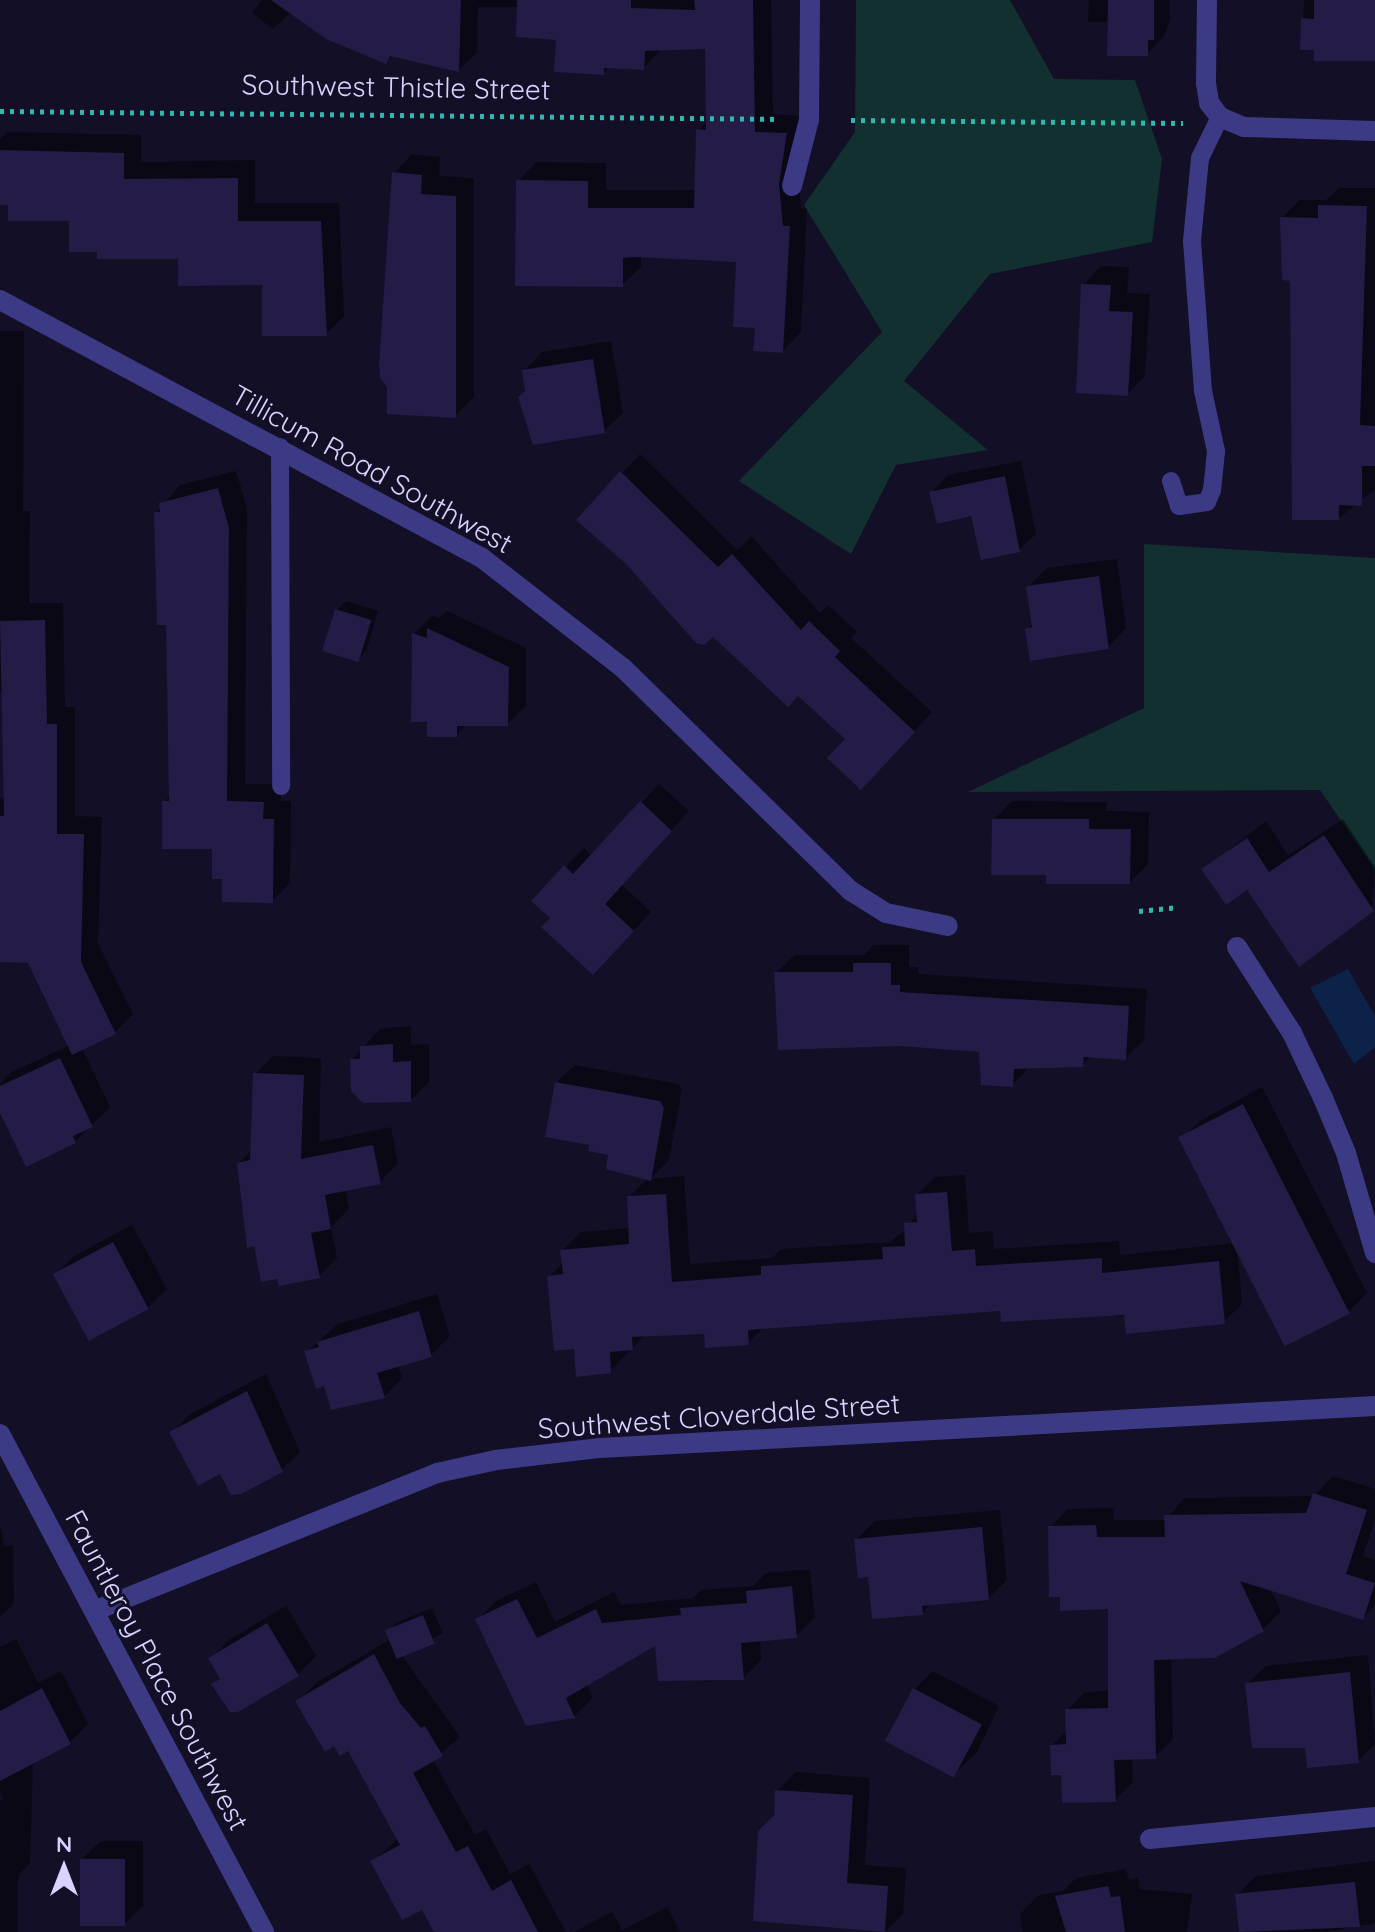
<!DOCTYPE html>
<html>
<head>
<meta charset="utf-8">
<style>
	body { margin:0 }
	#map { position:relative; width:1375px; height:1932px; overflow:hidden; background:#130f26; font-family:Quicksand,sans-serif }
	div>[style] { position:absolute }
	.green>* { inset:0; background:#12302f }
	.water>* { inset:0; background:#0c2248 }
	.shadow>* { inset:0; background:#0007 }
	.building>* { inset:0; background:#241b47; transform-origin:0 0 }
	.path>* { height:5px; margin-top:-2.5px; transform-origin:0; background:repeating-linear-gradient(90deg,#2fb8b0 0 4px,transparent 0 10px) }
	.lane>* { height:18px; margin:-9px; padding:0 9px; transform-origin:9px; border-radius:9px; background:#3d3a85 }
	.street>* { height:20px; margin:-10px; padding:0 10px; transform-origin:10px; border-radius:10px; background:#3d3a85 }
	span { translate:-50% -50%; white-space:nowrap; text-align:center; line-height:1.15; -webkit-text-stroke:6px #130f26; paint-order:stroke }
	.street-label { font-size:28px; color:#d9d4ff }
	.north { position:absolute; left:24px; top:1828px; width:80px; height:80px; -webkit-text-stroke:6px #130f26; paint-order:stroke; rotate:0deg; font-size:22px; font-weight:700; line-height:32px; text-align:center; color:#d9d4ff }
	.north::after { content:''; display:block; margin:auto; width:28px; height:36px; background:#d9d4ff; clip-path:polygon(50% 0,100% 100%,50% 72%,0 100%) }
</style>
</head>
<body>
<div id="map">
	<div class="green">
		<i style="clip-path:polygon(856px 0,1010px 0,1054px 79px,1135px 80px,1162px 159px,1152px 242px,990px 274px,904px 381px,988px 450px,896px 465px,851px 554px,739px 481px,882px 332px,804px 205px,855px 132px)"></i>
		<i style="clip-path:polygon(1144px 544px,1375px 558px,1375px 870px,1320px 790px,968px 792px,1144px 708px)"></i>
	</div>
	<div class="water">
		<i style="clip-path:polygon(1348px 969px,1375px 1016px,1375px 1047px,1354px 1064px,1310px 988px)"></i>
	</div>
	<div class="shadow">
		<i style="clip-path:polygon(262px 0,771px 0,773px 114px,804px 116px,797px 164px,801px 208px,807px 209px,801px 332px,783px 351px,757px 326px,738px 260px,641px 255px,641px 267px,622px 285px,518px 181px,536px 162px,606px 163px,606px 190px,696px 190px,698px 130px,708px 121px,707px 47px,662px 49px,643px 68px,610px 66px,603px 73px,519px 7px,478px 7px,477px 52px,459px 70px,393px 55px,386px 62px,291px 12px,273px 29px,252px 13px)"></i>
		<i style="clip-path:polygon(1089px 0,1170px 0,1170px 20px,1164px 36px,1147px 54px,1110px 22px,1088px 22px)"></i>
		<i style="clip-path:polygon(1304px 0,1375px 0,1375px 59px,1302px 48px)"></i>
		<i style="clip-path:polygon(7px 132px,141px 135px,141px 162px,255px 160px,255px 203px,339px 203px,344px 316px,326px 334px,264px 283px,180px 257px,99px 250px,71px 219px,0 203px,0 140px)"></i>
		<i style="clip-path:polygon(412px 154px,440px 157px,439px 176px,474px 178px,474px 397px,455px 416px,394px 173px)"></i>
		<i style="clip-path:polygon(1339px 188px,1375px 188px,1375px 489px,1339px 518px,1282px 218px,1300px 200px,1326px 200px)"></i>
		<i style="clip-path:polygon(1101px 266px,1129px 267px,1127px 293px,1150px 294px,1145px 376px,1127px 394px,1083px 285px)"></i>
		<i style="clip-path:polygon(0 331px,24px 331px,23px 511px,30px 511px,29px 603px,63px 603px,65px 707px,75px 707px,75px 816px,102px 817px,98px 943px,133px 1014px,115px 1032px,82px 1048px,110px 1107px,75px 1142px,0 1109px,0 1084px,10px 1073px,70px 1045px,30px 961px,0 960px,0 798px,6px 798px,6px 692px,0 692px)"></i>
		<i style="clip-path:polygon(611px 341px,623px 413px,604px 431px,524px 371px,542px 352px)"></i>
		<i style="clip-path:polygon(640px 454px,737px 550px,752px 537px,820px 613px,828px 605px,857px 632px,851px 638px,932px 712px,879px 769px,798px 693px,713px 634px,579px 520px)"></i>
		<i style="clip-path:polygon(1021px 461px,1036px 534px,1019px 550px,973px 514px,932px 492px,948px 475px)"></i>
		<i style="clip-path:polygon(236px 471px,247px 508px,245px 784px,281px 784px,281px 801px,291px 801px,290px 883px,272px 901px,224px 877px,214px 847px,164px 802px,170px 796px,168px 623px,156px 513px,180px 485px)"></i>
		<i style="clip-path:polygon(1117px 559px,1126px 628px,1108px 647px,1027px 629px,1034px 623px,1028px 587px,1047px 568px)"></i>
		<i style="clip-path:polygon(346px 601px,378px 611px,366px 651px,357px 660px,337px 610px)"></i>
		<i style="clip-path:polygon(447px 611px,526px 648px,526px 706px,507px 724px,467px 724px,457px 735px,429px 720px,414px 634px,432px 616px,439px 618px)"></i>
		<i style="clip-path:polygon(659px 784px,689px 811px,621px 884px,651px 912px,612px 954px,534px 900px,584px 848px,592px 856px)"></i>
		<i style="clip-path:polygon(1012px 801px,1107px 802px,1106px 811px,1149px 812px,1148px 864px,1130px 882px,1048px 873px,994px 820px)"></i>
		<i style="clip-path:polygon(1343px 819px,1375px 867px,1372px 909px,1204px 869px,1266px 821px,1288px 855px)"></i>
		<i style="clip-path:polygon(874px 945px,909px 945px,909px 967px,918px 967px,918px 974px,1147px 989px,1144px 1040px,1125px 1058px,1091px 1056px,1082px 1065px,1031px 1066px,1012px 1085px,981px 1050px,776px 973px,795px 955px,864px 955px)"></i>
		<i style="clip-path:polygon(411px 1026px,411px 1045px,429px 1044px,429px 1082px,410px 1100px,352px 1060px,380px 1029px)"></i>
		<i style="clip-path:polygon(273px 1056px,321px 1058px,319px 1142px,391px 1127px,398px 1163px,380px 1182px,345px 1189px,349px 1209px,331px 1227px,337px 1258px,319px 1276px,239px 1163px,252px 1150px,255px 1074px)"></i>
		<i style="clip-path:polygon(575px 1065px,678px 1084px,682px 1089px,669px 1160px,650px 1179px,684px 1176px,690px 1264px,772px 1258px,781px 1249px,890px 1242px,906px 1229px,918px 1212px,917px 1195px,935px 1177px,965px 1175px,969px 1233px,993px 1231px,994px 1249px,1119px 1241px,1120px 1255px,1237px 1243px,1242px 1304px,1224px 1322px,1002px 1309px,764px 1327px,748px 1343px,705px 1332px,646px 1334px,610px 1371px,575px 1347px,550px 1276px,564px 1262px,563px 1250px,581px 1232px,630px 1228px,629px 1197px,648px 1178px,591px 1144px,556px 1083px)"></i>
		<i style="clip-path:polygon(1262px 1087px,1367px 1293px,1349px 1311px,1181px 1139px,1200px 1121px)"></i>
		<i style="clip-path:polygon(132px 1225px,167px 1289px,148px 1307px,90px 1338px,55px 1275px,74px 1256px)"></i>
		<i style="clip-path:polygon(437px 1294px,450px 1336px,431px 1355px,398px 1365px,402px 1378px,384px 1397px,307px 1352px,338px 1324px)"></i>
		<i style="clip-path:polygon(266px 1374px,300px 1452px,281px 1470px,220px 1472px,172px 1433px,190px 1414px)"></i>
		<i style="clip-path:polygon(1333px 1476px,1375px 1489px,1375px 1519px,1363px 1556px,1375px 1560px,1375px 1605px,1363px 1618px,1270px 1589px,1281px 1611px,1263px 1629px,1215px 1656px,1171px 1658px,1173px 1739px,1155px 1757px,1132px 1758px,1133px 1782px,1115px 1800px,1063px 1773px,1052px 1745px,1068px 1730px,1067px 1710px,1085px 1692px,1110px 1691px,1110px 1607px,1050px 1527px,1068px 1509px,1114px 1508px,1114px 1520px,1166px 1520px,1184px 1498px,1314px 1496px)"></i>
		<i style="clip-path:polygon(1000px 1510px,1007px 1580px,988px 1598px,932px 1603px,922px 1613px,856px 1540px,875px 1521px)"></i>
		<i style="clip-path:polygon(0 1524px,4px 1546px,13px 1546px,14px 1603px,0 1617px)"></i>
		<i style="clip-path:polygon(810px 1569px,815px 1617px,796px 1636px,760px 1639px,761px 1660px,743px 1678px,704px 1682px,703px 1675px,656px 1643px,586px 1684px,593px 1698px,574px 1716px,527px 1724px,478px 1620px,496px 1601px,536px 1582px,555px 1622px,614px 1592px,621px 1605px,693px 1598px,701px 1590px,753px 1586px,766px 1573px)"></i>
		<i style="clip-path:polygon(286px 1606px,316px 1656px,298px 1674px,214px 1684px,221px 1677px,210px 1659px,229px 1640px)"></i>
		<i style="clip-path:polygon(432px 1608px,443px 1633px,402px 1656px,460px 1737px,433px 1760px,475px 1835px,486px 1829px,510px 1874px,529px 1864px,566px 1932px,438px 1932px,423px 1907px,373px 1861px,398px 1839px,348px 1748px,298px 1701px,316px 1683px,391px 1639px,388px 1632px,396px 1623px)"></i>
		<i style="clip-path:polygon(16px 1639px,38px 1683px,61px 1671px,88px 1724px,70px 1742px,33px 1761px,30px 1863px,18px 1875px,18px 1932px,0 1932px,0 1800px,4px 1800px,0 1792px,0 1647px)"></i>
		<i style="clip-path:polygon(1368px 1655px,1375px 1744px,1358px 1761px,1247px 1684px,1266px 1666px)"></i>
		<i style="clip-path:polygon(933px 1671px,999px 1706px,977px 1752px,958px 1770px,891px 1741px,915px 1689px)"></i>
		<i style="clip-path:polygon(796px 1772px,870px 1778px,865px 1865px,906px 1868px,903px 1914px,885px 1932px,755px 1919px,777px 1791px)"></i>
		<i style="clip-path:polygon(101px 1841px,143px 1841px,143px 1906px,124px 1924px,82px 1859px)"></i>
		<i style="clip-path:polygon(1375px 1861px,1375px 1923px,1326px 1932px,1241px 1932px,1238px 1894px,1256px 1876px)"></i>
		<i style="clip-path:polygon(1126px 1869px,1129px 1880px,1138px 1878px,1139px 1889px,1192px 1894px,1187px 1932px,1022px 1932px,1020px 1914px,1039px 1895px,1063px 1891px,1076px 1878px)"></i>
		<i style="clip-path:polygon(667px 1907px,680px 1932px,574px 1932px,612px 1912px,622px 1930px)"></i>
	</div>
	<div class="building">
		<i style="clip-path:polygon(271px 0,461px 0,459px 72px,390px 56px,386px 64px,326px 39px)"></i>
		<i style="clip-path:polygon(517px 0,631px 0,631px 8px,695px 10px,694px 0,753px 0,755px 132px,787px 133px,779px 184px,783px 226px,790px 226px,783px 353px,753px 351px,755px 328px,733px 327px,736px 262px,636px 257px,623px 258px,623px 287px,515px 286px,516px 180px,588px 181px,588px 208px,694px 208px,696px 129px,706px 130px,705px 49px,645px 51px,644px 70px,604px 68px,604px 75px,554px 72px,556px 40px,516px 37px)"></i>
		<i style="clip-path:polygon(1108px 0,1154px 0,1154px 40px,1148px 40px,1148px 56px,1107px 56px)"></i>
		<i style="clip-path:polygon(1314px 0,1375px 0,1375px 61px,1314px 61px,1314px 50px,1300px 50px,1301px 18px,1314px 19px)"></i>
		<i style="clip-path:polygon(0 150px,124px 153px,124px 179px,238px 178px,238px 221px,321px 221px,327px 336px,262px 336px,262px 285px,178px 286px,178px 259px,97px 259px,97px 252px,69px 252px,69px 221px,8px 221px,8px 205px,0 205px)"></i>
		<i style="clip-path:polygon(392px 172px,422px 175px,421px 194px,456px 196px,456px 418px,387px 414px,387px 387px,380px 378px,379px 364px)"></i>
		<i style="clip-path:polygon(1318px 205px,1367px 206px,1360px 425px,1375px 426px,1375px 466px,1362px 466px,1362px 506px,1339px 505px,1339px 520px,1292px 520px,1290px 281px,1282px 280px,1280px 217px,1318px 218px)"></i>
		<i style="clip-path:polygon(1081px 284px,1111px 285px,1109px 311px,1133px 312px,1128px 396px,1076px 393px)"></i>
		<i style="clip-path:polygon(593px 359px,605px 433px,533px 445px,518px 397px,525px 391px,522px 370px)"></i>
		<i style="clip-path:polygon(620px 471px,718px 567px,732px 554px,801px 630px,809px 621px,840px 651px,835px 657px,915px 732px,861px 790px,827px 758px,845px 739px,798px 696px,788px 707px,713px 637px,704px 645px,696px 643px,627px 565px,576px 520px)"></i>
		<i style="clip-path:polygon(1005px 476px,1020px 552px,981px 560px,971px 516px,937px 524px,929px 492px)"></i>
		<i style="clip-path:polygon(218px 488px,229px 528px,227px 801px,264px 802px,263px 819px,274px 819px,273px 903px,222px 902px,222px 879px,212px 879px,212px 849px,162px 849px,162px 801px,169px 801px,166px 625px,157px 625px,154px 512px,160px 512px,159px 503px)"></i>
		<i style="clip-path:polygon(1099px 576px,1109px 649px,1030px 661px,1025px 629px,1032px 627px,1026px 586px)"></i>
		<i style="left:335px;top:609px;width:38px;height:44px;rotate:17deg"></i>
		<i style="clip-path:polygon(45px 620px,47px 724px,57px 724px,57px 834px,84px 834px,81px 962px,116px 1034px,72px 1055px,28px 963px,0 962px,0 816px,4px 816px,0 621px)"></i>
		<i style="clip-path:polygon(427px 628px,509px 667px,508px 726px,457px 726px,457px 737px,427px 737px,427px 722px,411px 722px,412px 633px,427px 638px)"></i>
		<i style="clip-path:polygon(640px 801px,672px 831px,605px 904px,634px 931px,593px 975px,541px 927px,550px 918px,531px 901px,564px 865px,573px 874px)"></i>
		<i style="clip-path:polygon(992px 819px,1089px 819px,1089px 829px,1131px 829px,1130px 884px,1046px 884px,1046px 875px,991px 875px)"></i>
		<i style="clip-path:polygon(1324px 835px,1374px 911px,1299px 967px,1247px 890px,1226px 905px,1201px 869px,1247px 838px,1269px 872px)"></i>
		<i style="clip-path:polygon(853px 963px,891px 963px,891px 985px,900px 985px,900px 992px,1129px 1006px,1126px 1060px,1084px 1057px,1083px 1067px,1014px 1069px,1013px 1087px,981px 1085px,979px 1052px,900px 1046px,778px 1050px,774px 972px,853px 972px)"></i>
		<i style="clip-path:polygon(393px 1044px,393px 1062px,411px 1061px,411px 1102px,363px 1103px,351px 1091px,350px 1059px,360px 1059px,360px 1046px)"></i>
		<i style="clip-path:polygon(60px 1058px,93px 1127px,73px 1136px,76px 1143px,26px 1167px,0 1113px,0 1086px)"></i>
		<i style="clip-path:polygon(253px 1073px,304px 1075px,301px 1159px,373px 1145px,381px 1184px,325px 1195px,331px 1229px,311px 1233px,320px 1278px,279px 1286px,277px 1279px,261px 1282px,254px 1246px,247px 1248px,237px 1163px,250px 1160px)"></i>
		<i style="clip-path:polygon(555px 1082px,660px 1101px,664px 1108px,651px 1181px,606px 1169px,608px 1155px,588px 1151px,589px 1145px,545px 1137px)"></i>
		<i style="left:1243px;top:1104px;width:235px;height:73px;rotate:63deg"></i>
		<i style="clip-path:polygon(947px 1192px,952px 1251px,975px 1249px,976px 1266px,1102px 1258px,1102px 1273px,1219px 1261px,1225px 1324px,1126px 1334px,1124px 1315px,1001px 1322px,1000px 1311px,748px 1330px,749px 1345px,705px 1348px,704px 1334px,632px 1337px,633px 1350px,610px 1352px,611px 1373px,576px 1377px,574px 1349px,554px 1351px,547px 1276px,563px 1274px,560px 1250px,629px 1244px,627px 1196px,666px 1194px,672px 1282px,761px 1275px,761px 1266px,883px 1259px,882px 1247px,905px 1246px,904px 1223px,917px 1222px,915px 1194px)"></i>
		<i style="left:113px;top:1242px;width:76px;height:68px;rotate:62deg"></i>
		<i style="clip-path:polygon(419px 1311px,432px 1357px,377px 1373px,385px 1398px,331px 1410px,324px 1386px,316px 1389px,304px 1351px,319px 1347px,317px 1342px)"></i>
		<i style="clip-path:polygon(247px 1391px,283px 1472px,241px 1494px,231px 1495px,220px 1474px,198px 1486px,169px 1432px)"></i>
		<i style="clip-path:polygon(1313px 1493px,1367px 1510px,1346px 1574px,1375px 1583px,1363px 1620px,1240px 1581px,1264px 1631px,1215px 1658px,1154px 1660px,1156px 1759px,1114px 1760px,1116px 1802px,1062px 1803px,1061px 1775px,1051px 1775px,1050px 1745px,1066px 1744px,1065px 1709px,1108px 1708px,1108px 1609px,1060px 1611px,1060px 1597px,1049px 1597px,1048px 1526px,1096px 1525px,1097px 1537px,1165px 1537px,1164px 1515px,1306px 1513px)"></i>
		<i style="clip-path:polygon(982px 1527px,989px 1600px,922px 1606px,923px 1615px,872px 1619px,868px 1577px,858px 1578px,854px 1539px)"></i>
		<i style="clip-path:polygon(792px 1586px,797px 1638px,741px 1643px,744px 1680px,658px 1681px,655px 1646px,566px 1698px,575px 1718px,526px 1726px,475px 1619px,517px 1599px,537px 1638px,596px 1609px,602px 1623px,681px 1615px,680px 1608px,747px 1603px,746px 1591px)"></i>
		<i style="left:423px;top:1615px;width:31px;height:41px;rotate:68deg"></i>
		<i style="clip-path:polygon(267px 1623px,299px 1676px,238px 1712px,230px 1712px,211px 1684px,220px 1679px,208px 1658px)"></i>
		<i style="clip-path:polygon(374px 1654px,400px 1703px,421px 1728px,425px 1726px,443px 1756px,413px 1773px,456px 1852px,468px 1846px,492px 1891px,511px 1880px,538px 1932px,434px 1932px,422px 1910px,402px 1920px,370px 1861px,400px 1845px,348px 1751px,340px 1756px,334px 1746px,325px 1752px,295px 1701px)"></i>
		<i style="clip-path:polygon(1350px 1672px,1359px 1763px,1307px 1768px,1305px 1748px,1252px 1748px,1245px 1683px)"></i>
		<i style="clip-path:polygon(42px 1688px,71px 1744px,0 1781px,0 1711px)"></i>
		<i style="left:913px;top:1688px;width:78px;height:60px;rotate:28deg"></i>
		<i style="clip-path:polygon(775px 1790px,853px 1795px,847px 1883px,888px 1886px,885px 1932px,753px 1921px,758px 1831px,774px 1815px)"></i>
		<i style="left:80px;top:1859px;width:45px;height:67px"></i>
		<i style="clip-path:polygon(1355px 1882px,1360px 1927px,1239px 1932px,1235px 1894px)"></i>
		<i style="clip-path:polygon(1108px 1886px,1111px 1897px,1120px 1896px,1125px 1932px,1066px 1932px,1055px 1896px)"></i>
	</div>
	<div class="path">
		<i style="left:0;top:111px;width:779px;rotate:0.59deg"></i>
		<i style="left:851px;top:120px;width:332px;rotate:0.5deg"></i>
		<i style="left:1139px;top:911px;width:40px;rotate:-5.7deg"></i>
	</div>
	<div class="lane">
		<i style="left:280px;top:447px;width:339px;rotate:89.8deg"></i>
		<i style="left:1171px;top:481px;width:26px;rotate:72deg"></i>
		<i style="left:1179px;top:506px;width:28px;rotate:-8deg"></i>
		<i style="left:1207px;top:502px;width:13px;rotate:-67deg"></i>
		<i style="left:1212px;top:490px;width:39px;rotate:-84deg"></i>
		<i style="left:1216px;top:451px;width:61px;rotate:-102.2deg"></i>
		<i style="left:1203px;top:391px;width:150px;rotate:-94.2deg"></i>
		<i style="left:1192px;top:241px;width:83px;rotate:-84.5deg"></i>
		<i style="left:1200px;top:158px;width:46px;rotate:-64deg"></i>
	</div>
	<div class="street">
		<i style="left:1207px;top:0;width:83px;rotate:90.7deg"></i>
		<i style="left:1206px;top:83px;width:20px;rotate:81deg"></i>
		<i style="left:1209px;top:103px;width:18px;rotate:52deg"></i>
		<i style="left:1220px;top:117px;width:26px;rotate:23deg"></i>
		<i style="left:1244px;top:127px;width:131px;rotate:1.7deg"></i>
		<i style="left:792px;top:186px;width:68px;rotate:-75.6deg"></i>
		<i style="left:809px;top:120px;width:120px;rotate:-89.5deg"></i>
		<i style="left:0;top:300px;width:547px;rotate:28.16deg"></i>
		<i style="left:482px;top:558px;width:179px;rotate:38deg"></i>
		<i style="left:623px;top:668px;width:319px;rotate:44.4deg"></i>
		<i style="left:851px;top:891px;width:41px;rotate:32.2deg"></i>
		<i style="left:886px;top:913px;width:63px;rotate:11.8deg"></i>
		<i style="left:1237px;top:947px;width:102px;rotate:57.4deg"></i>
		<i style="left:1292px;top:1033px;width:72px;rotate:64.5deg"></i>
		<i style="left:1323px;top:1098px;width:60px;rotate:67.3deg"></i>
		<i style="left:1346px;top:1153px;width:104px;rotate:73.8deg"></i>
		<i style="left:0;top:1434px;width:564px;rotate:62.07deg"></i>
		<i style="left:94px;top:1611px;width:370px;rotate:-21.9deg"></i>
		<i style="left:437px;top:1473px;width:60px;rotate:-12.4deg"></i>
		<i style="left:496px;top:1460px;width:105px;rotate:-6.6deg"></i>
		<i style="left:600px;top:1448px;width:776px;rotate:-3.1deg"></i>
		<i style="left:1150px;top:1839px;width:226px;rotate:-5.6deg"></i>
	</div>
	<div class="street-label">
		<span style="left:396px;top:87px;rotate:1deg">Southwest Thistle Street</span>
		<span style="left:372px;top:469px;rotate:29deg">Tillicum Road Southwest</span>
		<span style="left:719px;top:1416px;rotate:-4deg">Southwest Cloverdale Street</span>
		<span style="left:157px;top:1670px;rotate:62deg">Fauntleroy Place Southwest</span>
	</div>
	<div class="north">N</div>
</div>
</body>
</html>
